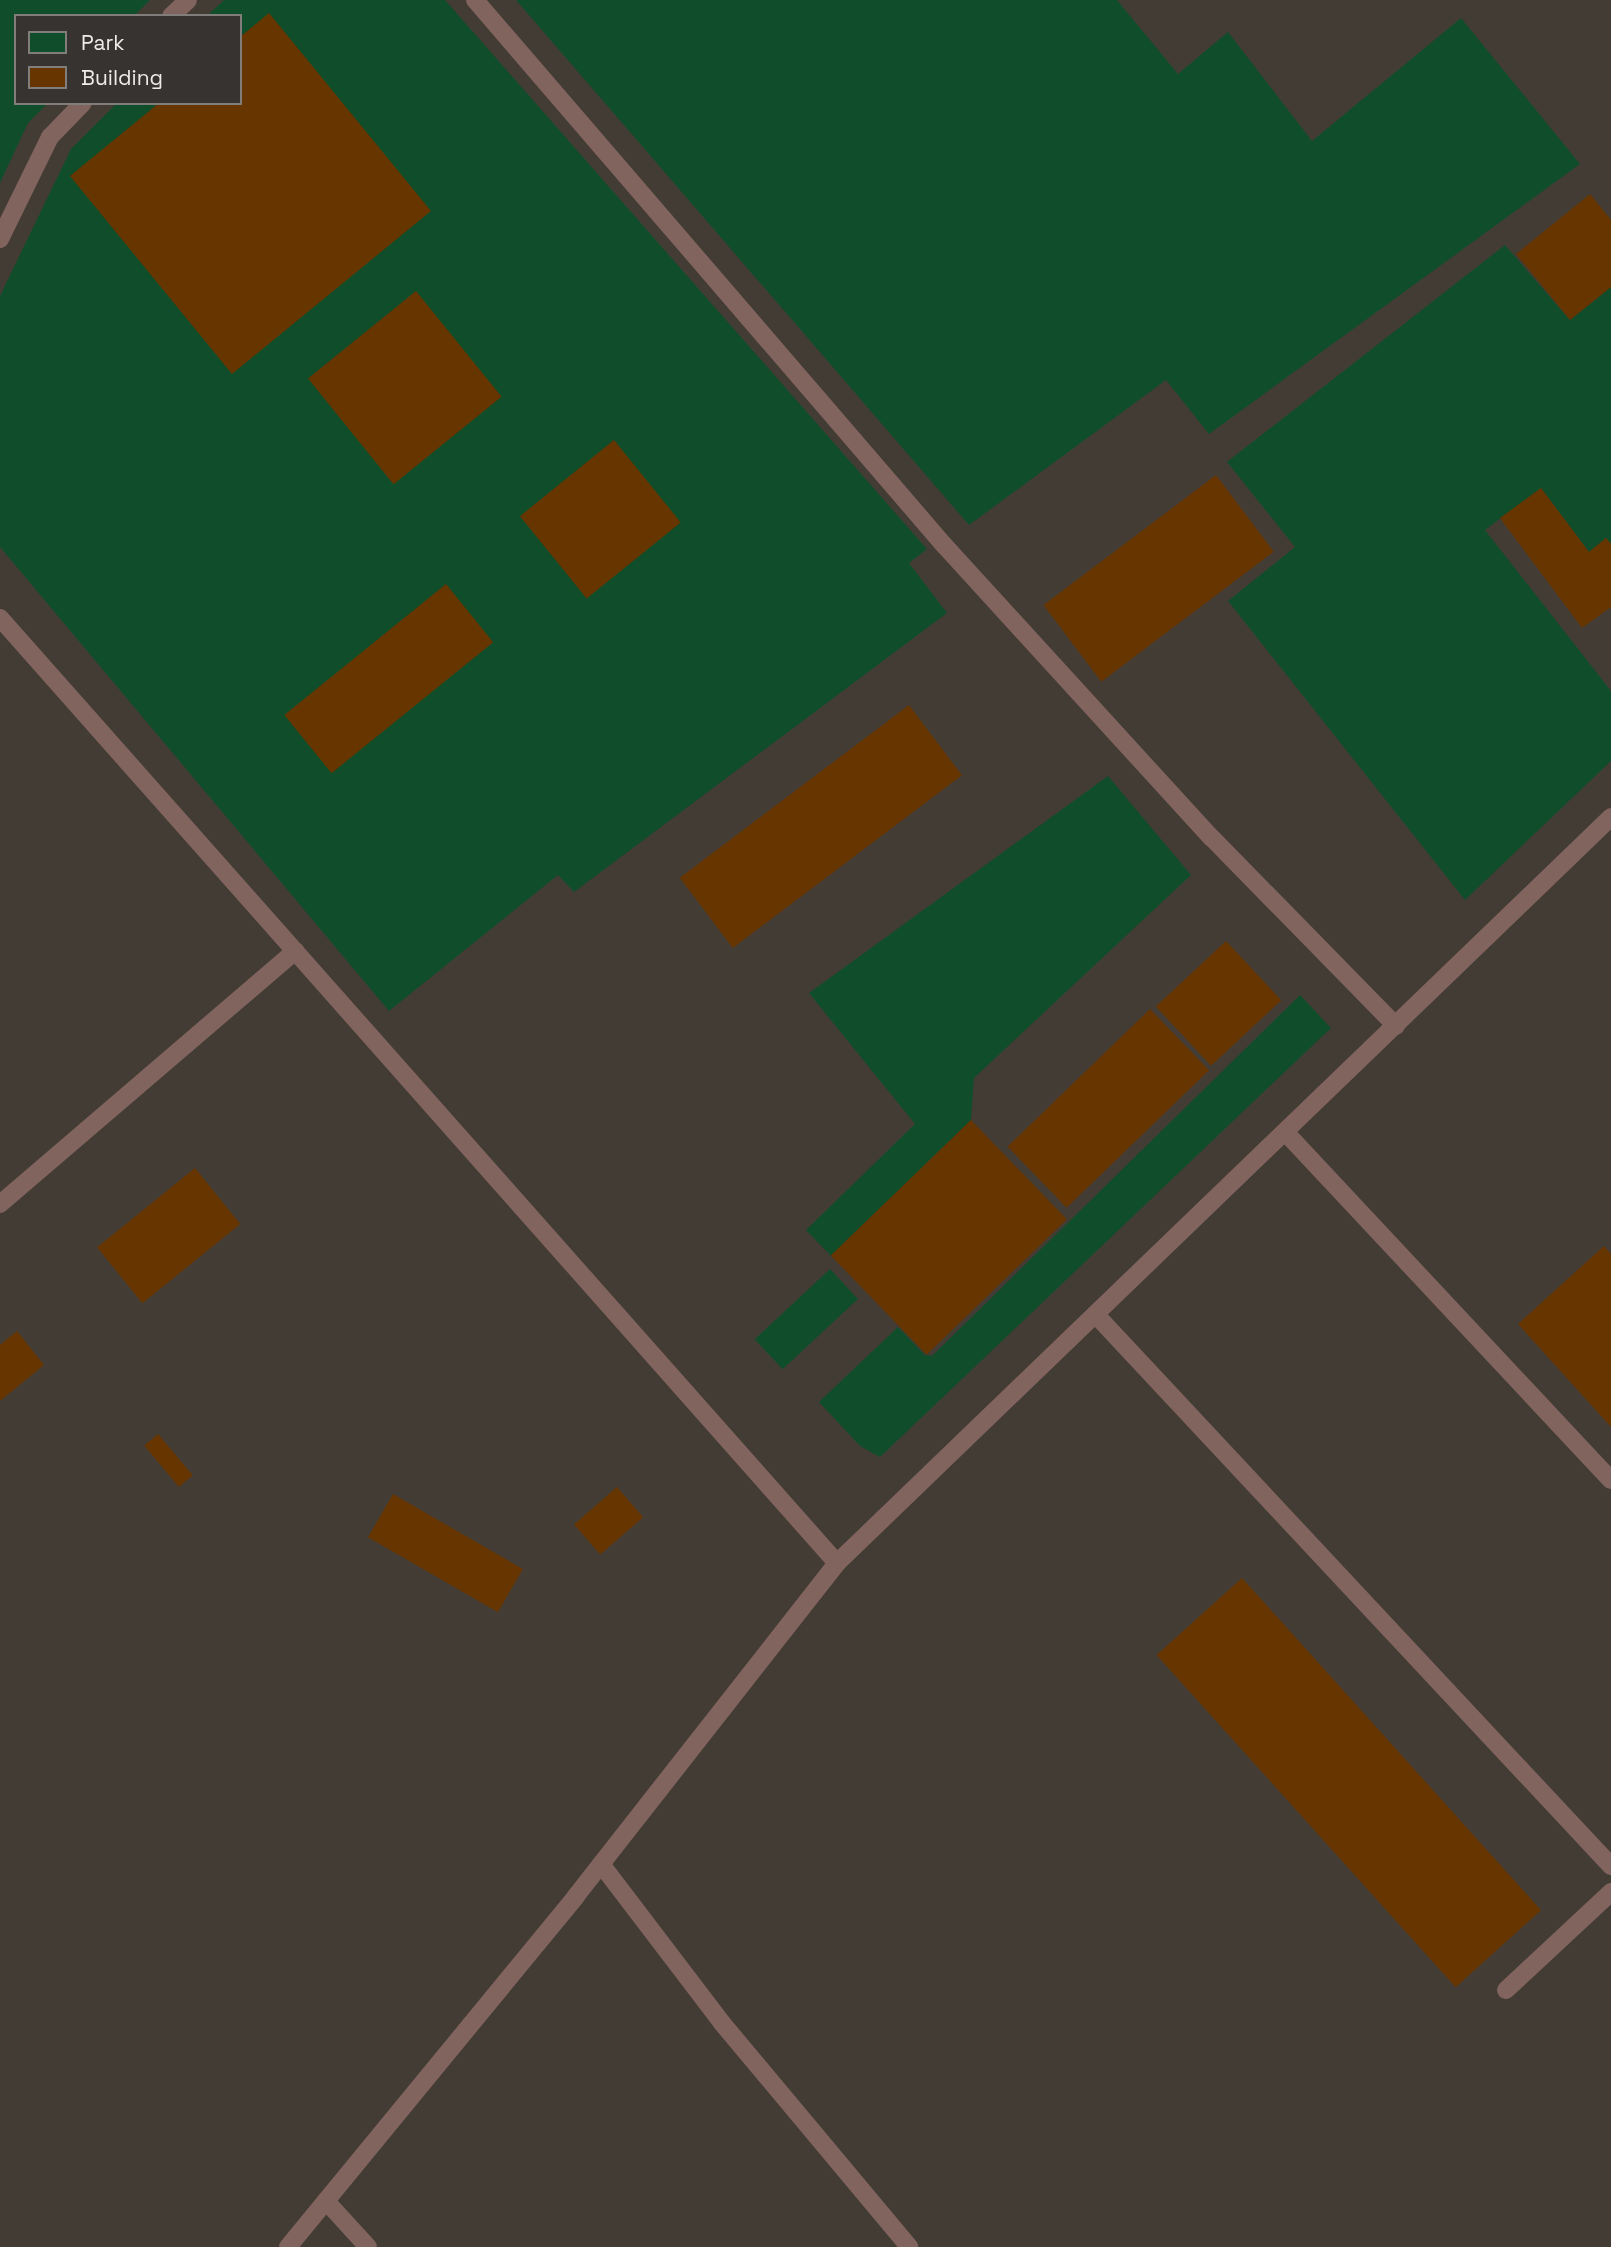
<!DOCTYPE html>
<html>
<head>
<meta charset="utf-8">
<style>
	body { margin:0 }
	#map { position:relative; width:1611px; height:2247px; overflow:hidden; background:#363331; font-family:"Space Grotesk",sans-serif }
	div>[style] { position:absolute }
	.built>* { inset:0; background:#433c35 }
	.green>* { inset:0; background:#104e2b; transform-origin:0 0 }
	.building>* { inset:0; background:#663500; transform-origin:0 0 }
	.service>* { height:18px; margin:-9px; padding:0 9px; transform-origin:9px; border-radius:9px; background:#82645e }
	span { translate:-50% -50%; white-space:nowrap; text-align:center; line-height:1.15; -webkit-text-stroke:7px #363331; paint-order:stroke }
	.legend { position:absolute; left:14px; top:14px; width:228px; height:91px; box-sizing:border-box; background:#363331; border:2px solid #807d7b; margin:0; padding:9px 12px; list-style:none; font-size:21px; color:#eeeceb }
	.legend li { display:flex; align-items:center; gap:14px; height:35px }
	.legend b { width:35px; border:2px solid #807d7b }
</style>
</head>
<body>
<div id="map">
	<div class="built">
		<i style="clip-path:polygon(evenodd,0 0,1611px 0,1611px 2247px,0 2247px,0 0,16px 16px,240px 16px,240px 103px,16px 103px,16px 16px)"></i>
	</div>
	<div class="green">
		<i style="clip-path:polygon(0 0,150px 0,134px 16px,16px 16px,16px 103px,48px 103px,28px 123px,0 183px)"></i>
		<i style="clip-path:polygon(224px 0,445px 0,927px 549px,909px 563px,947px 613px,574px 892px,558px 875px,389px 1011px,0 547px,0 296px,71px 149px,117px 103px,240px 103px,240px 16px,207px 16px)"></i>
		<i style="clip-path:polygon(516px 0,1117px 0,1178px 74px,1228px 32px,1312px 141px,1461px 18px,1580px 164px,1209px 434px,1166px 380px,969px 525px)"></i>
		<i style="clip-path:polygon(1505px 245px,1570px 320px,1611px 287px,1611px 544px,1606px 538px,1589px 552px,1541px 488px,1485px 530px,1611px 691px,1611px 761px,1465px 900px,1228px 601px,1295px 547px,1227px 462px)"></i>
		<i style="clip-path:polygon(1108px 776px,1191px 875px,974px 1078px,971px 1120px,831px 1256px,806px 1230px,915px 1124px,809px 993px)"></i>
		<i style="clip-path:polygon(1300px 995px,1331px 1028px,880px 1457px,860px 1446px,819px 1402px,898px 1327px,925px 1355px,932px 1356px)"></i>
		<i style="left:830px;top:1269px;width:41px;height:103px;rotate:47deg"></i>
	</div>
	<div class="building">
		<i style="clip-path:polygon(269px 13px,431px 211px,232px 374px,70px 176px,159px 103px,240px 103px,240px 37px)"></i>
		<i style="clip-path:polygon(1590px 194px,1611px 220px,1611px 287px,1570px 320px,1516px 254px)"></i>
		<i style="left:416px;top:291px;width:136px;height:139px;rotate:51deg"></i>
		<i style="left:614px;top:440px;width:106px;height:121px;rotate:51deg"></i>
		<i style="left:1216px;top:475px;width:96px;height:216px;rotate:53deg"></i>
		<i style="clip-path:polygon(1541px 488px,1589px 552px,1606px 538px,1611px 544px,1611px 607px,1582px 628px,1500px 518px)"></i>
		<i style="left:446px;top:584px;width:75px;height:208px;rotate:51deg"></i>
		<i style="left:909px;top:705px;width:88px;height:287px;rotate:53deg"></i>
		<i style="left:1226px;top:941px;width:81px;height:96px;rotate:47deg"></i>
		<i style="left:1150px;top:1009px;width:85px;height:198px;rotate:46deg"></i>
		<i style="left:971px;top:1120px;width:138px;height:195px;rotate:46deg"></i>
		<i style="left:195px;top:1168px;width:72px;height:126px;rotate:51deg"></i>
		<i style="clip-path:polygon(1604px 1246px,1611px 1254px,1611px 1427px,1518px 1324px)"></i>
		<i style="clip-path:polygon(17px 1331px,44px 1365px,0 1401px,0 1345px)"></i>
		<i style="left:158px;top:1434px;width:54px;height:18px;rotate:50deg"></i>
		<i style="left:617px;top:1487px;width:40px;height:57px;rotate:49deg"></i>
		<i style="left:393px;top:1494px;width:150px;height:50px;rotate:30deg"></i>
		<i style="left:1242px;top:1578px;width:447px;height:115px;rotate:48deg"></i>
	</div>
	<div class="service">
		<i style="left:475px;top:0;width:719px;rotate:49.29deg"></i>
		<i style="left:944px;top:545px;width:397px;rotate:47.6deg"></i>
		<i style="left:1212px;top:838px;width:263px;rotate:45.6deg"></i>
		<i style="left:171px;top:16px;width:23px;rotate:-43deg"></i>
		<i style="left:0;top:239px;width:114px;rotate:-63.9deg"></i>
		<i style="left:50px;top:137px;width:47px;rotate:-45.9deg"></i>
		<i style="left:0;top:618px;width:1262px;rotate:48.47deg"></i>
		<i style="left:1287px;top:1134px;width:474px;rotate:46.9deg"></i>
		<i style="left:0;top:1204px;width:389px;rotate:-40.6deg"></i>
		<i style="left:1097px;top:1316px;width:753px;rotate:46.94deg"></i>
		<i style="left:601px;top:1864px;width:200px;rotate:52.7deg"></i>
		<i style="left:722px;top:2023px;width:292px;rotate:50.1deg"></i>
		<i style="left:1506px;top:1990px;width:144px;rotate:-43deg"></i>
		<i style="left:326px;top:2201px;width:62px;rotate:47.6deg"></i>
		<i style="left:288px;top:2247px;width:454px;rotate:-50.6deg"></i>
		<i style="left:576px;top:1896px;width:423px;rotate:-51.9deg"></i>
		<i style="left:837px;top:1563px;width:1075px;rotate:-43.94deg"></i>
	</div>
	<ul class="legend">
	<li><b style="height:19px;background:#104e2b"></b>Park</li>
	<li><b style="height:19px;background:#663500"></b>Building</li>
	</ul>
</div>
</body>
</html>
